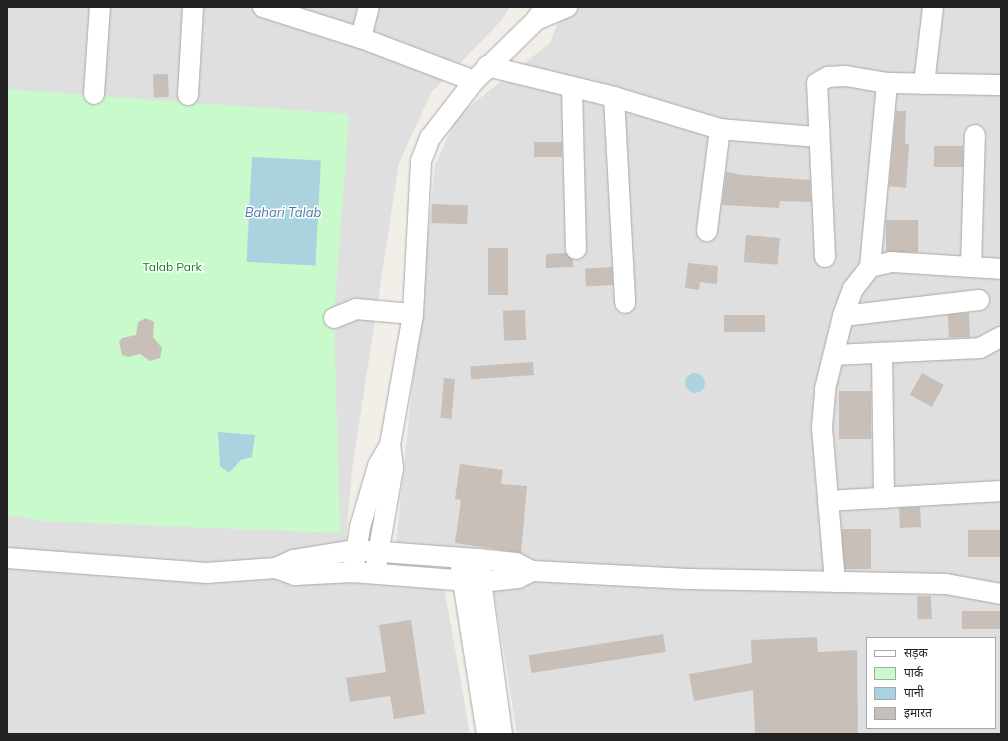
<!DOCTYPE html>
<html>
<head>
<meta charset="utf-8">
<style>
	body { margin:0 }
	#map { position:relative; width:1008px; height:741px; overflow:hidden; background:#f2efe9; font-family:Mulish,"Noto Sans Devanagari",sans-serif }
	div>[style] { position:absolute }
	.residential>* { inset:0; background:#e0dfdf }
	.park>* { inset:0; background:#c8facc }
	.water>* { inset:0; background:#aad3df; transform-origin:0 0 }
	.round { border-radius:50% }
	.building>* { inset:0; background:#c7bfb8; transform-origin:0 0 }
	.roads { filter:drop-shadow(0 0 1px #a9a9a9) drop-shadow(0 0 1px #a9a9a9) }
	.minor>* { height:20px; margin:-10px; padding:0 10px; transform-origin:10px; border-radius:10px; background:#fff }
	span { translate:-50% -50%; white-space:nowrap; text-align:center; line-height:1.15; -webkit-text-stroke:3px #fff; paint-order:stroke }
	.park-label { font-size:12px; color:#0c8416 }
	.water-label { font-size:13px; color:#4a7aab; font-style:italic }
	.frame { position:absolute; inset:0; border:8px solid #222; pointer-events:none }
	.legend { position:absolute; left:866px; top:637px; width:130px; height:92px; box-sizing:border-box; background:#fff; border:1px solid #a7a7a7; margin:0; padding:5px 7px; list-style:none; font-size:12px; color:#222 }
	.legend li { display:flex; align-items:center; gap:8px; height:20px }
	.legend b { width:20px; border:1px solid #a7a7a7 }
</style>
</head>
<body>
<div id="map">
	<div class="residential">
		<i style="clip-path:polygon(7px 7px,510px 7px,501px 21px,431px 93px,399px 163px,352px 470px,343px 574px,444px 586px,470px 734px,7px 734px)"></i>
		<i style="clip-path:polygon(evenodd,564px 7px,1001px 7px,1001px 734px,517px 734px,487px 550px,396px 543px,435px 165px,457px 116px,550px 43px,564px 7px,867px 638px,995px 638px,995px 728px,867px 728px,867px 638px)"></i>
	</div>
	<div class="park">
		<i style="clip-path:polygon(7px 89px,349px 114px,334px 318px,340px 533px,40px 521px,7px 514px)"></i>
	</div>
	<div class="water">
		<i style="left:252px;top:157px;width:69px;height:105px;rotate:3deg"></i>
		<i class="round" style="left:685px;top:373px;width:20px;height:20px"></i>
		<i style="clip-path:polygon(218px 432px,255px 435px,252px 457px,241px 460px,229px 473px,220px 466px)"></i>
	</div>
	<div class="building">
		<i style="left:168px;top:74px;width:23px;height:15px;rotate:88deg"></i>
		<i style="clip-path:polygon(896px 111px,906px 111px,905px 144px,909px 144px,906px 188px,889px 186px)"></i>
		<i style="left:562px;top:142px;width:15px;height:28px;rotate:90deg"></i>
		<i style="left:963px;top:146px;width:21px;height:29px;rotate:90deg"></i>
		<i style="clip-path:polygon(726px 172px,743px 175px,810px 180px,811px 202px,780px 201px,779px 208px,722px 205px)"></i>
		<i style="left:432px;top:204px;width:36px;height:19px;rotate:2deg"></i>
		<i style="left:886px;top:220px;width:32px;height:32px"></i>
		<i style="left:746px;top:235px;width:34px;height:27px;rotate:5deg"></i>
		<i style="left:488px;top:248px;width:20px;height:47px"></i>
		<i style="clip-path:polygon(566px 253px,573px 260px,573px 267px,546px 268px,546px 254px)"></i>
		<i style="clip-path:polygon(688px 263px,718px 266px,717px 284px,700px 282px,699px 290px,685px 288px)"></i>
		<i style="left:612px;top:267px;width:18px;height:27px;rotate:87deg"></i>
		<i style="left:525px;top:310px;width:30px;height:22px;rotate:88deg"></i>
		<i style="left:969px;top:313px;width:24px;height:21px;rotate:88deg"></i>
		<i style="left:724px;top:315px;width:41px;height:17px"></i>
		<i style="clip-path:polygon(146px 318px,154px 322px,153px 337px,162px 348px,160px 358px,150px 361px,140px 354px,128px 357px,122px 355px,119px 342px,122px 338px,136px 335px,138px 322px)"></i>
		<i style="left:533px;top:362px;width:13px;height:63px;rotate:86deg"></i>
		<i style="left:922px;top:373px;width:25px;height:25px;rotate:29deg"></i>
		<i style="left:444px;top:378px;width:11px;height:40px;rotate:5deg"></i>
		<i style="left:839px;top:391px;width:32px;height:48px"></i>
		<i style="clip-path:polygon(460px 464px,503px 470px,501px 484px,527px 486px,521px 553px,455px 543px,461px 500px,455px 499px)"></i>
		<i style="left:920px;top:507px;width:20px;height:21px;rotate:87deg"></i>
		<i style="left:842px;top:529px;width:29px;height:40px"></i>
		<i style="left:1001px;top:530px;width:27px;height:33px;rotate:90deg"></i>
		<i style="left:931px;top:596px;width:23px;height:14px;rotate:88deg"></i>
		<i style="left:1001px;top:611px;width:18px;height:39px;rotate:90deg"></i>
		<i style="clip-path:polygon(411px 620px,425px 714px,394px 719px,390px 696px,350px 702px,346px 678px,386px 672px,379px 625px)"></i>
		<i style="left:663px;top:634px;width:18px;height:136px;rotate:81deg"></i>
		<i style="clip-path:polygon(817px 637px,818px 652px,857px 650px,858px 734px,755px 734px,753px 690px,694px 701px,689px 674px,752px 663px,751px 640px)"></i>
	</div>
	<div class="roads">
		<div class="minor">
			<i style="left:263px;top:7px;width:103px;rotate:17.6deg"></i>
			<i style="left:361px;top:38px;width:121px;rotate:20.8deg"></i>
			<i style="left:536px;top:20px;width:34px;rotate:-23deg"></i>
			<i style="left:361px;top:38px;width:32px;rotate:-76deg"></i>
			<i style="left:487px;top:66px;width:131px;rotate:13.7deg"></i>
			<i style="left:614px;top:97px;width:206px;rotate:86.9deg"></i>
			<i style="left:924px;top:84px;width:78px;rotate:-83.3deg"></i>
			<i style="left:572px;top:87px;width:162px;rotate:88.6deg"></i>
			<i style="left:94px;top:94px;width:87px;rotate:-86.1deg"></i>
			<i style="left:188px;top:95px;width:88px;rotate:-86.7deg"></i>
			<i style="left:614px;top:97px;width:111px;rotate:16.8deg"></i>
			<i style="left:720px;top:129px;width:103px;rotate:97.3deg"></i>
			<i style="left:720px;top:129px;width:98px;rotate:4.7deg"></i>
			<i style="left:825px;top:257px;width:174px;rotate:-92.6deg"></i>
			<i style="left:817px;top:83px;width:13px;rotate:-29deg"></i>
			<i style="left:828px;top:77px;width:18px;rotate:-3deg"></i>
			<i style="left:846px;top:76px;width:42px;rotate:9.7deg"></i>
			<i style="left:887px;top:83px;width:114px;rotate:1deg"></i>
			<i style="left:870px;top:267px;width:185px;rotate:-84.7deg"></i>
			<i style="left:971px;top:267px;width:132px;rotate:-88.3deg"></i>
			<i style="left:843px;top:316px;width:137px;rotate:-6.7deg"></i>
			<i style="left:334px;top:318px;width:24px;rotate:-22deg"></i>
			<i style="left:356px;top:309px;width:57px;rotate:5deg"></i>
			<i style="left:882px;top:354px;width:144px;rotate:89.2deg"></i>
			<i style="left:834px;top:355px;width:146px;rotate:-2.7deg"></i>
			<i style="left:980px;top:348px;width:24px;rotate:-28deg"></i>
			<i style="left:390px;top:445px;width:24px;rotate:120deg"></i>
			<i style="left:378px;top:466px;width:64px;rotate:106.4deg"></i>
			<i style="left:360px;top:527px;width:46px;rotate:98.8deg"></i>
			<i style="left:353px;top:572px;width:128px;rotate:4.5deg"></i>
			<i style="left:481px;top:582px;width:37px;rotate:-6deg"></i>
			<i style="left:518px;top:578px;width:16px;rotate:-27deg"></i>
			<i style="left:828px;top:501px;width:173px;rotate:-3.3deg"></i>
			<i style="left:7px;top:558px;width:200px;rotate:4.3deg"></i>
			<i style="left:206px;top:573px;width:70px;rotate:-4.1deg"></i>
			<i style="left:276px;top:568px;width:19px;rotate:-25deg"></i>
			<i style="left:293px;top:560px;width:63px;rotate:-9.2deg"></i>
			<i style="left:355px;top:550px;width:123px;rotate:4.2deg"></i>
			<i style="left:478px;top:559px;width:177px;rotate:82.2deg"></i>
			<i style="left:478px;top:559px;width:38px;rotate:6deg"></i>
			<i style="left:516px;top:563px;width:18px;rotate:27deg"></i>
			<i style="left:532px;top:571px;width:156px;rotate:2.9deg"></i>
			<i style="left:688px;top:579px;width:258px;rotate:1.1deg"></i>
			<i style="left:946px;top:584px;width:56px;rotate:10.3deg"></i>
			<i style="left:276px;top:568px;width:20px;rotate:20deg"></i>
			<i style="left:295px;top:575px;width:58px;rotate:-3deg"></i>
			<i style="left:461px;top:568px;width:168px;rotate:81.1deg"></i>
			<i style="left:375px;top:572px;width:106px;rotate:-80.2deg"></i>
			<i style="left:393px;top:468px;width:23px;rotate:-97deg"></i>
			<i style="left:390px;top:445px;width:133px;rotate:-80deg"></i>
			<i style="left:413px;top:314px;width:153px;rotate:-87deg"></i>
			<i style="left:421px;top:161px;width:25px;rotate:-69deg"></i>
			<i style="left:430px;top:138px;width:72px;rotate:-52.3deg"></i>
			<i style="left:474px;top:81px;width:87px;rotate:-44.5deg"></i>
			<i style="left:536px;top:20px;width:16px;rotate:-55deg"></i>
			<i style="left:835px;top:582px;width:156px;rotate:-94.8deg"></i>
			<i style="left:822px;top:427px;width:38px;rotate:-85deg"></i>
			<i style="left:825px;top:389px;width:75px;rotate:-76.1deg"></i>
			<i style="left:843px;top:316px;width:29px;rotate:-70deg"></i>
			<i style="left:853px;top:289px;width:28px;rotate:-52deg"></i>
			<i style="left:870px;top:267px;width:22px;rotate:-13deg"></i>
			<i style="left:891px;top:262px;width:110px;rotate:3.6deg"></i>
		</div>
	</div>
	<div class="park-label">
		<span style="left:172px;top:267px">Talab Park</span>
	</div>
	<div class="water-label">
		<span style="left:283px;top:212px">Bahari Talab</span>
	</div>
	<div class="frame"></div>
	<ul class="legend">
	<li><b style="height:5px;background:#fff"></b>सड़क</li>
	<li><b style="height:11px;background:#c8facc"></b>पार्क</li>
	<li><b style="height:11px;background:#aad3df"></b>पानी</li>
	<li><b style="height:11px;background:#c7bfb8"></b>इमारत</li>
	</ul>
</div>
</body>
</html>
